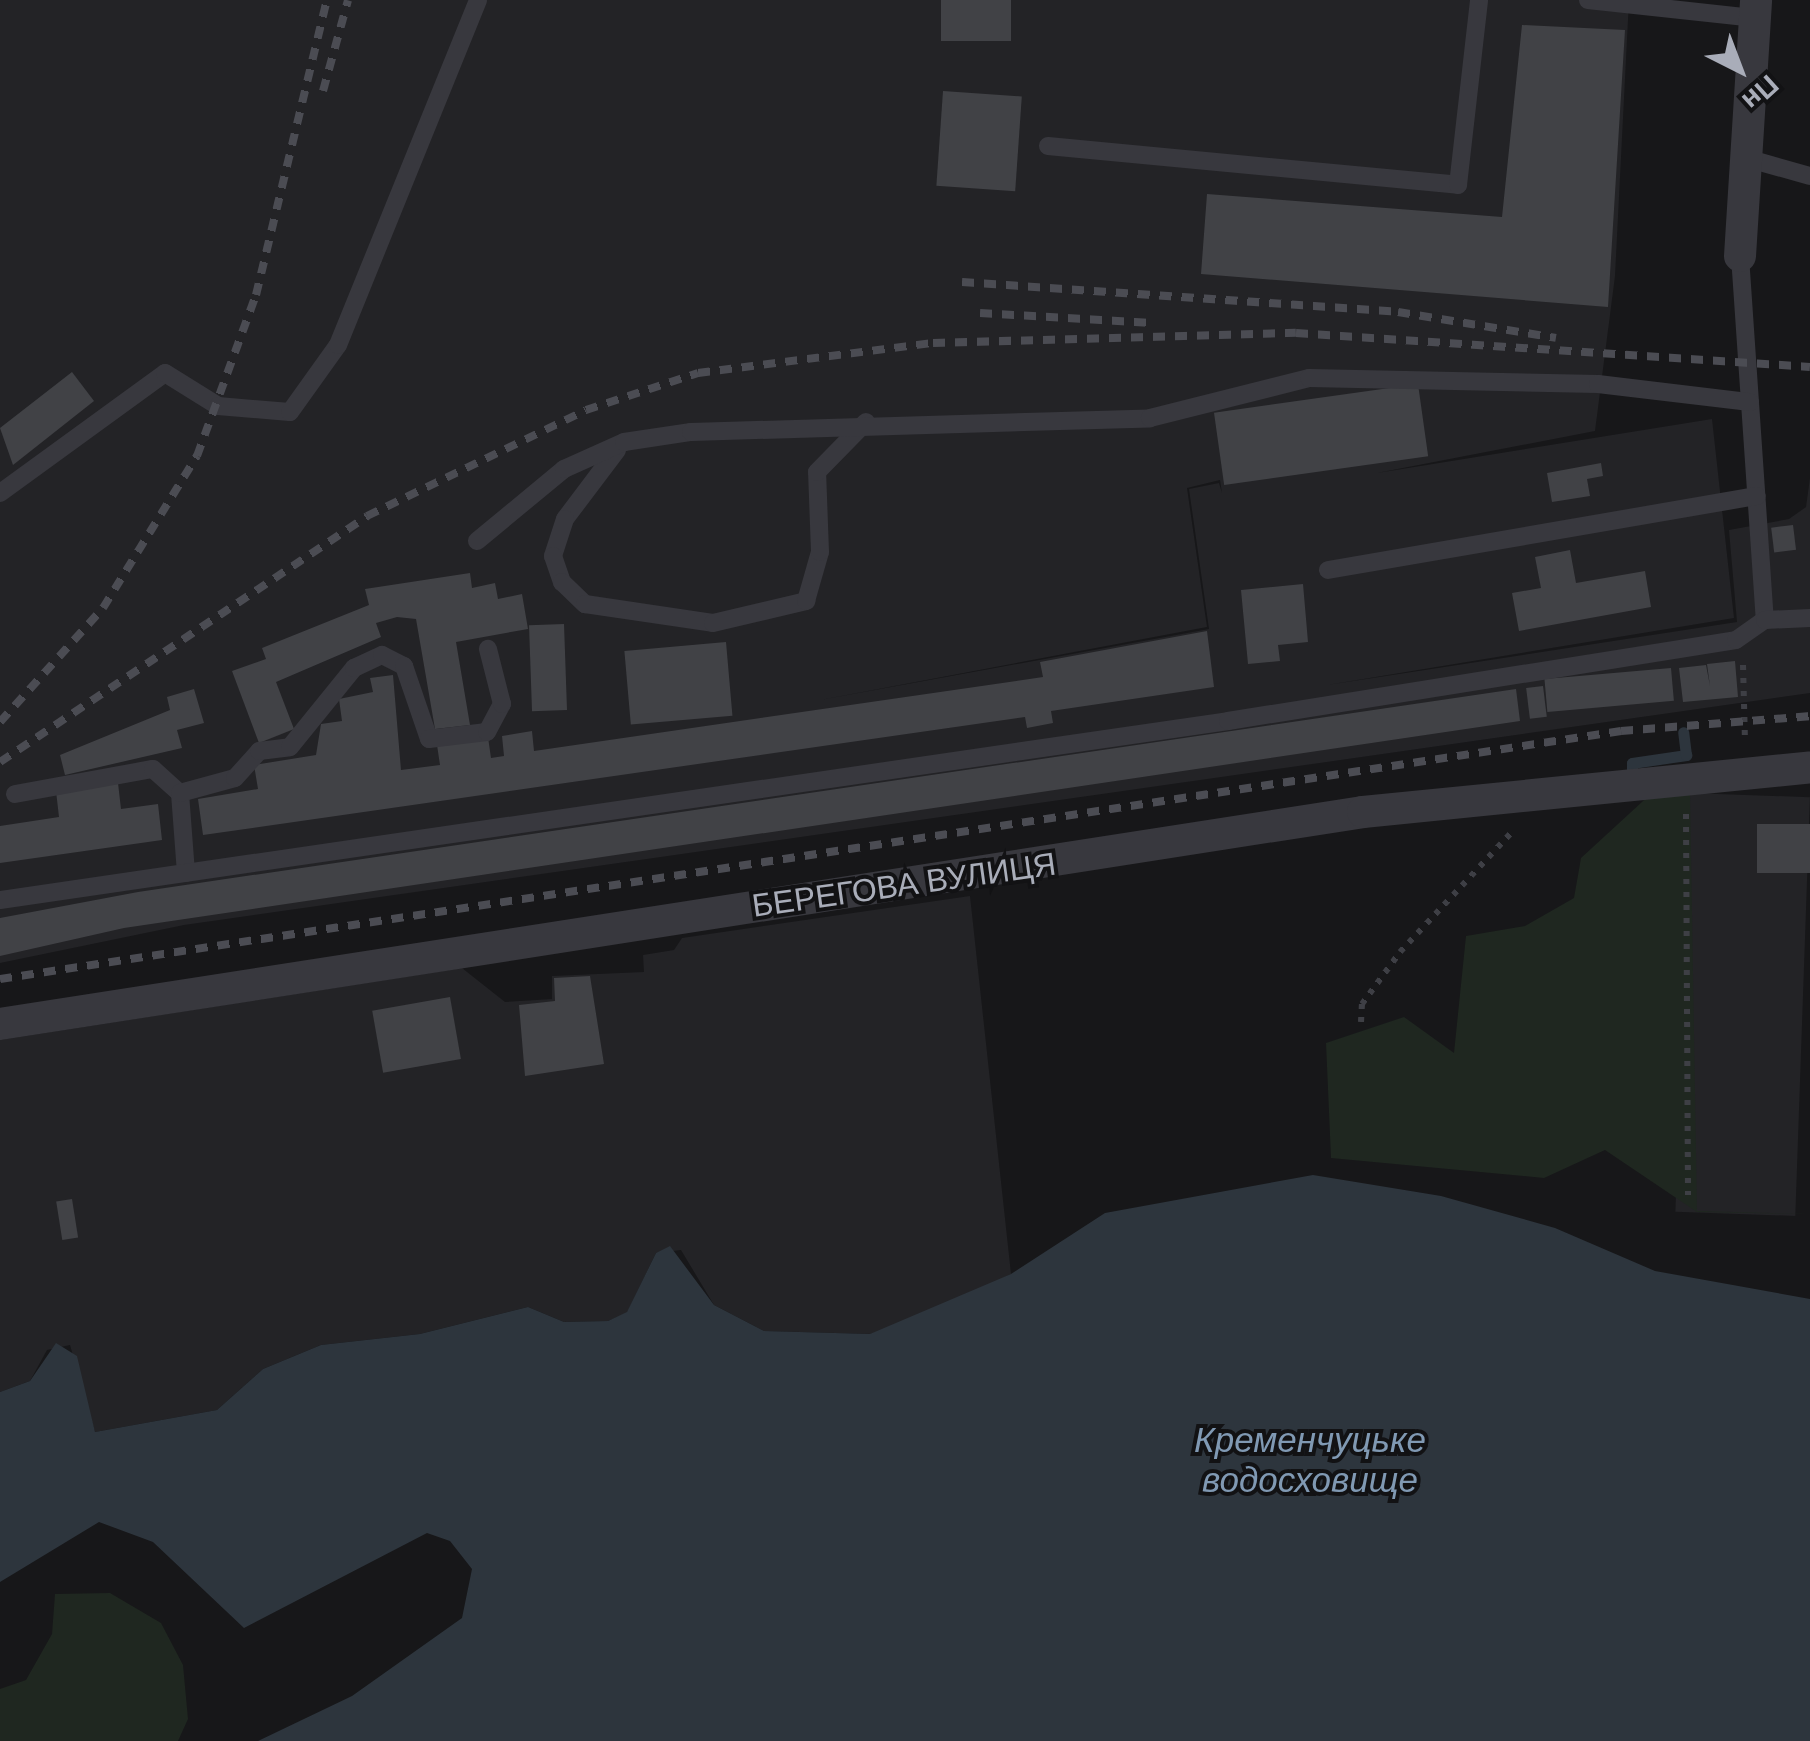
<!DOCTYPE html>
<html>
<head>
<meta charset="utf-8">
<style>
	body { margin:0 }
	#map { position:relative; width:1810px; height:1741px; overflow:hidden; background:#171719; font-family:Helvetica,sans-serif }
	div>[style] { position:absolute }
	.built>* { inset:0; background:#232326; transform-origin:0 0 }
	.green>* { inset:0; background:#1f2720 }
	.water>* { inset:0; background:#2d353d }
	.stream>* { height:11px; margin:-5.5px; padding:0 5.5px; transform-origin:5.5px; border-radius:5.5px; background:#2d353d }
	.building>* { inset:0; background:#414246; transform-origin:0 0 }
	.path>* { height:6px; margin-top:-3px; transform-origin:0; background:repeating-linear-gradient(90deg,#3e3f45 0 5px,transparent 0 13px) }
	.lane>* { height:18px; margin:-9px; padding:0 9px; transform-origin:9px; border-radius:9px; background:#38383e }
	.street>* { height:32px; margin:-16px; padding:0 16px; transform-origin:16px; border-radius:16px; background:#38383e }
	.rail>* { height:8px; margin-top:-4px; transform-origin:0; background:repeating-linear-gradient(90deg,#4b4c53 0 12px,transparent 0 22px) }
	span { translate:-50% -50%; white-space:nowrap; text-align:center; line-height:1.15; -webkit-text-stroke:8px #121214; paint-order:stroke }
	.street-label { font-size:32px; color:#a9adb9 }
	.water-label { font-size:35px; color:#8099b3; font-style:italic }
	.north { position:absolute; left:1690px; top:20px; width:100px; height:100px; -webkit-text-stroke:8px #121214; paint-order:stroke; rotate:138deg; font-size:28px; font-weight:700; line-height:40px; text-align:center; color:#a9adb9 }
	.north::after { content:''; display:block; margin:auto; width:35px; height:45px; background:#a9adb9; clip-path:polygon(50% 0,100% 100%,50% 72%,0 100%) }
</style>
</head>
<body>
<div id="map">
	<div class="built">
		<i style="clip-path:polygon(evenodd,0 0,1629px 0,1615px 276px,1595px 431px,1377px 473px,1712px 419px,1734px 618px,1327px 685px,1737px 622px,1729px 530px,1789px 519px,1806px 507px,1810px 478px,1810px 693px,184px 925px,0 963px,0 0,1220px 480px,1222px 493px,1219px 483px,1189px 489px,1209px 629px,820px 700px,1207px 627px,1187px 488px,1220px 480px)"></i>
		<i style="left:1690px;top:793px;width:120px;height:419px;rotate:2deg"></i>
		<i style="clip-path:polygon(970px 896px,1011px 1274px,935px 1313px,871px 1334px,764px 1331px,714px 1305px,681px 1250px,656px 1253px,627px 1313px,608px 1321px,564px 1322px,528px 1307px,420px 1334px,321px 1345px,263px 1369px,217px 1410px,95px 1432px,70px 1345px,47px 1350px,30px 1381px,0 1392px,0 1040px,462px 968px,505px 1002px,552px 999px,552px 976px,644px 972px,643px 955px,674px 950px,682px 938px)"></i>
	</div>
	<div class="green">
		<i style="clip-path:polygon(1655px 790px,1690px 793px,1697px 1211px,1810px 1214px,1697px 1212px,1605px 1150px,1544px 1178px,1331px 1158px,1326px 1043px,1404px 1017px,1454px 1053px,1466px 936px,1525px 926px,1574px 898px,1581px 858px)"></i>
		<i style="clip-path:polygon(110px 1593px,161px 1623px,183px 1665px,188px 1719px,178px 1741px,0 1741px,0 1689px,26px 1680px,52px 1634px,55px 1594px)"></i>
	</div>
	<div class="water">
		<i style="clip-path:polygon(1313px 1175px,1441px 1196px,1555px 1228px,1655px 1271px,1810px 1299px,1810px 1741px,258px 1741px,352px 1696px,462px 1618px,472px 1569px,450px 1541px,427px 1533px,244px 1628px,153px 1542px,99px 1522px,0 1582px,0 1392px,30px 1381px,56px 1343px,77px 1356px,95px 1432px,217px 1410px,263px 1369px,321px 1345px,420px 1334px,528px 1307px,564px 1322px,608px 1321px,627px 1312px,656px 1253px,670px 1246px,714px 1305px,764px 1331px,870px 1334px,1011px 1274px,1105px 1213px)"></i>
	</div>
	<div class="stream">
		<i style="left:1632px;top:776px;width:13px;rotate:-90deg"></i>
		<i style="left:1632px;top:763px;width:55px;rotate:-8.4deg"></i>
		<i style="left:1686px;top:755px;width:23px;rotate:-97deg"></i>
	</div>
	<div class="building">
		<i style="left:941px;top:0;width:70px;height:41px"></i>
		<i style="clip-path:polygon(1522px 25px,1625px 30px,1608px 307px,1201px 274px,1207px 194px,1502px 217px)"></i>
		<i style="left:943px;top:91px;width:79px;height:95px;rotate:4deg"></i>
		<i style="clip-path:polygon(72px 372px,94px 401px,13px 465px,0 428px)"></i>
		<i style="left:1418px;top:384px;width:73px;height:206px;rotate:82deg"></i>
		<i style="clip-path:polygon(1601px 463px,1603px 476px,1587px 479px,1590px 496px,1552px 502px,1547px 473px)"></i>
		<i style="left:1793px;top:525px;width:25px;height:22px;rotate:83deg"></i>
		<i style="clip-path:polygon(1570px 550px,1576px 583px,1645px 571px,1651px 607px,1519px 631px,1512px 593px,1541px 588px,1535px 557px)"></i>
		<i style="clip-path:polygon(470px 573px,472px 588px,495px 583px,498px 599px,522px 594px,528px 629px,456px 642px,470px 725px,435px 729px,416px 619px,397px 617px,376px 623px,381px 637px,276px 682px,294px 729px,259px 743px,232px 671px,266px 659px,262px 648px,369px 605px,365px 589px)"></i>
		<i style="clip-path:polygon(1303px 584px,1308px 642px,1278px 645px,1280px 661px,1248px 664px,1241px 590px)"></i>
		<i style="left:564px;top:624px;width:86px;height:35px;rotate:88deg"></i>
		<i style="clip-path:polygon(1207px 631px,1214px 687px,1051px 711px,1053px 723px,1027px 728px,1025px 717px,203px 835px,198px 799px,258px 789px,254px 765px,316px 755px,321px 724px,342px 721px,339px 699px,373px 692px,370px 678px,393px 675px,401px 770px,440px 765px,437px 745px,488px 737px,491px 758px,504px 756px,502px 736px,532px 731px,534px 751px,1043px 677px,1040px 662px)"></i>
		<i style="left:726px;top:642px;width:74px;height:102px;rotate:85deg"></i>
		<i style="clip-path:polygon(1735px 661px,1738px 697px,1683px 702px,1679px 668px,1706px 665px,1710px 686px,1707px 664px)"></i>
		<i style="left:1671px;top:668px;width:33px;height:127px;rotate:85deg"></i>
		<i style="left:1543px;top:686px;width:31px;height:17px;rotate:83deg"></i>
		<i style="clip-path:polygon(194px 689px,204px 723px,177px 730px,182px 748px,65px 775px,60px 755px,170px 710px,167px 697px)"></i>
		<i style="clip-path:polygon(1516px 689px,1520px 721px,124px 928px,0 956px,0 918px,138px 892px)"></i>
		<i style="clip-path:polygon(118px 783px,121px 809px,158px 804px,162px 840px,0 863px,0 826px,59px 817px,56px 791px)"></i>
		<i style="left:1810px;top:824px;width:49px;height:53px;rotate:90deg"></i>
		<i style="clip-path:polygon(590px 976px,604px 1064px,525px 1076px,519px 1005px,555px 1001px,554px 978px)"></i>
		<i style="left:450px;top:997px;width:63px;height:79px;rotate:80deg"></i>
		<i style="left:72px;top:1199px;width:39px;height:16px;rotate:81deg"></i>
	</div>
	<div class="path">
		<i style="left:1743px;top:665px;width:77px;rotate:88.5deg"></i>
		<i style="left:1686px;top:814px;width:381px;rotate:89.7deg"></i>
		<i style="left:1361px;top:1022px;width:18px;rotate:-87deg"></i>
		<i style="left:1362px;top:1004px;width:64px;rotate:-53.8deg"></i>
		<i style="left:1400px;top:952px;width:166px;rotate:-47deg"></i>
	</div>
	<div class="lane">
		<i style="left:1588px;top:0;width:168px;rotate:6.2deg"></i>
		<i style="left:1048px;top:146px;width:412px;rotate:5.4deg"></i>
		<i style="left:1458px;top:185px;width:186px;rotate:-83.5deg"></i>
		<i style="left:1746px;top:158px;width:66px;rotate:15.7deg"></i>
		<i style="left:1740px;top:256px;width:365px;rotate:86.1deg"></i>
		<i style="left:617px;top:450px;width:86px;rotate:127deg"></i>
		<i style="left:565px;top:519px;width:39px;rotate:108deg"></i>
		<i style="left:553px;top:556px;width:28px;rotate:71deg"></i>
		<i style="left:562px;top:582px;width:32px;rotate:44deg"></i>
		<i style="left:585px;top:604px;width:129px;rotate:8.4deg"></i>
		<i style="left:713px;top:623px;width:96px;rotate:-13.3deg"></i>
		<i style="left:806px;top:601px;width:51px;rotate:-74.1deg"></i>
		<i style="left:820px;top:552px;width:80px;rotate:-92.1deg"></i>
		<i style="left:817px;top:472px;width:70px;rotate:-45.6deg"></i>
		<i style="left:0;top:493px;width:204px;rotate:-36deg"></i>
		<i style="left:165px;top:373px;width:62px;rotate:31.9deg"></i>
		<i style="left:218px;top:406px;width:72px;rotate:4.8deg"></i>
		<i style="left:290px;top:412px;width:82px;rotate:-54.4deg"></i>
		<i style="left:338px;top:345px;width:372px;rotate:-67.9deg"></i>
		<i style="left:477px;top:541px;width:113px;rotate:-39.6deg"></i>
		<i style="left:564px;top:469px;width:66px;rotate:-24.2deg"></i>
		<i style="left:624px;top:442px;width:68px;rotate:-8.5deg"></i>
		<i style="left:691px;top:432px;width:459px;rotate:-1.7deg"></i>
		<i style="left:1150px;top:418px;width:164px;rotate:-14.1deg"></i>
		<i style="left:1309px;top:378px;width:289px;rotate:1.2deg"></i>
		<i style="left:1598px;top:384px;width:153px;rotate:6.8deg"></i>
		<i style="left:1328px;top:570px;width:435px;rotate:-9.8deg"></i>
		<i style="left:15px;top:794px;width:140px;rotate:-10.3deg"></i>
		<i style="left:153px;top:769px;width:36px;rotate:42deg"></i>
		<i style="left:186px;top:873px;width:80px;rotate:-94.3deg"></i>
		<i style="left:180px;top:793px;width:57px;rotate:-15.3deg"></i>
		<i style="left:235px;top:778px;width:36px;rotate:-48deg"></i>
		<i style="left:259px;top:751px;width:31px;rotate:-7deg"></i>
		<i style="left:290px;top:747px;width:102px;rotate:-51deg"></i>
		<i style="left:354px;top:668px;width:31px;rotate:-25deg"></i>
		<i style="left:382px;top:655px;width:25px;rotate:27deg"></i>
		<i style="left:404px;top:666px;width:77px;rotate:71.1deg"></i>
		<i style="left:429px;top:739px;width:58px;rotate:-6.9deg"></i>
		<i style="left:487px;top:732px;width:32px;rotate:-62deg"></i>
		<i style="left:502px;top:704px;width:57px;rotate:-104.3deg"></i>
		<i style="left:0;top:900px;width:1241px;rotate:-8.29deg"></i>
		<i style="left:1228px;top:721px;width:514px;rotate:-9.06deg"></i>
		<i style="left:1736px;top:640px;width:35px;rotate:-35deg"></i>
		<i style="left:1765px;top:620px;width:45px;rotate:-2.5deg"></i>
	</div>
	<div class="street">
		<i style="left:1740px;top:256px;width:256px;rotate:-86.4deg"></i>
		<i style="left:0;top:1024px;width:1379px;rotate:-8.84deg"></i>
		<i style="left:1363px;top:812px;width:449px;rotate:-5.7deg"></i>
	</div>
	<div class="rail">
		<i style="left:323px;top:91px;width:94px;rotate:-74.6deg"></i>
		<i style="left:962px;top:282px;width:437px;rotate:3.9deg"></i>
		<i style="left:1398px;top:312px;width:160px;rotate:9.3deg"></i>
		<i style="left:980px;top:313px;width:172px;rotate:3.3deg"></i>
		<i style="left:0;top:722px;width:154px;rotate:-47.9deg"></i>
		<i style="left:103px;top:608px;width:179px;rotate:-58.3deg"></i>
		<i style="left:197px;top:456px;width:171px;rotate:-69.9deg"></i>
		<i style="left:256px;top:295px;width:303px;rotate:-76.5deg"></i>
		<i style="left:0;top:762px;width:442px;rotate:-33.8deg"></i>
		<i style="left:367px;top:516px;width:243px;rotate:-25.8deg"></i>
		<i style="left:586px;top:410px;width:118px;rotate:-18.3deg"></i>
		<i style="left:698px;top:373px;width:237px;rotate:-7.3deg"></i>
		<i style="left:933px;top:343px;width:363px;rotate:-1.6deg"></i>
		<i style="left:1296px;top:333px;width:515px;rotate:3.78deg"></i>
		<i style="left:0;top:979px;width:1640px;rotate:-8.7deg"></i>
		<i style="left:1621px;top:731px;width:190px;rotate:-4.5deg"></i>
	</div>
	<div class="street-label">
		<span style="left:904px;top:885px;rotate:-8deg">БЕРЕГОВА ВУЛИЦЯ</span>
	</div>
	<div class="water-label">
		<span style="left:1310px;top:1460px">Кременчуцьке<br>водосховище</span>
	</div>
	<div class="north">Пн</div>
</div>
</body>
</html>
